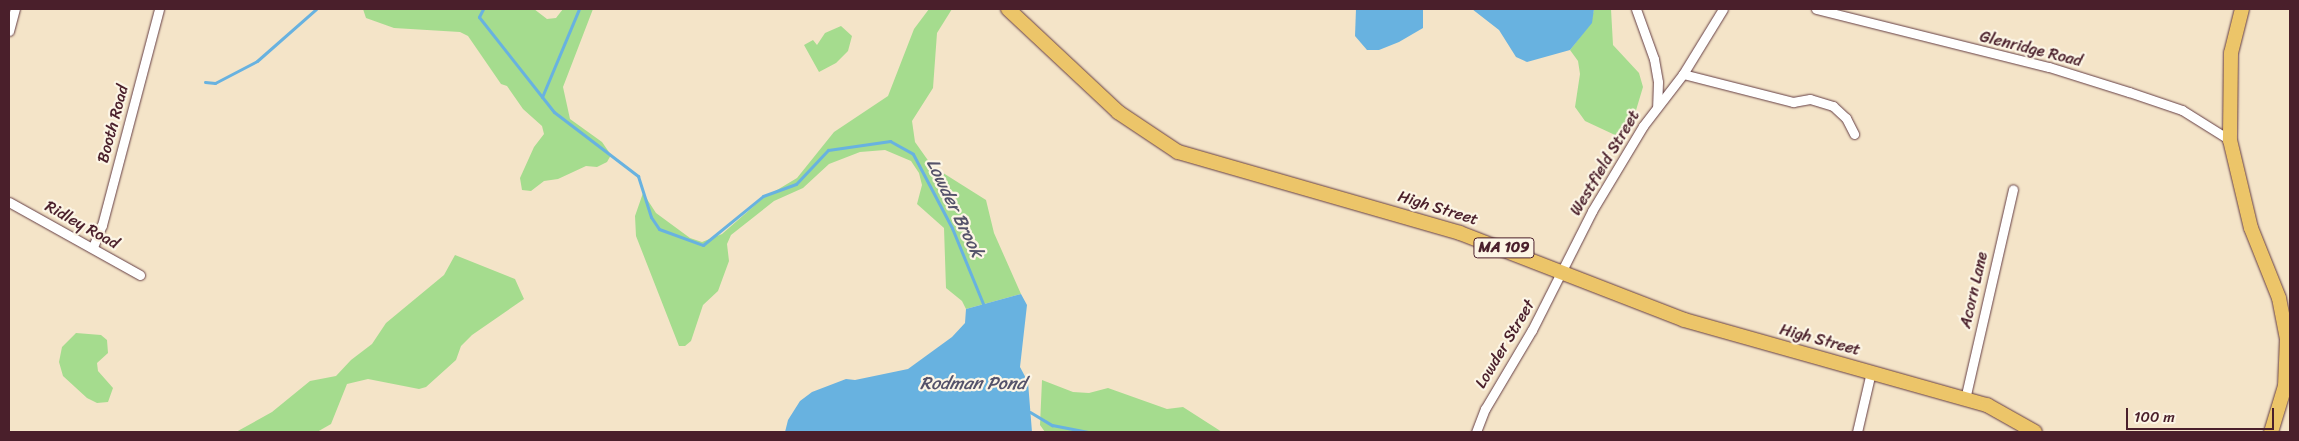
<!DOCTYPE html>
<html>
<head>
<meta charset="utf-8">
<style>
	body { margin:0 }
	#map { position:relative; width:2299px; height:441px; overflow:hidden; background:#f4e4c8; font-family:Sriracha,sans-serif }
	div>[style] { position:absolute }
	.green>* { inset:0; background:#a5dc8e }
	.water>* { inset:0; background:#68b2e0 }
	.stream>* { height:3px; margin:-1.5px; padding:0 1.5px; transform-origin:1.5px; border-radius:1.5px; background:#68b2e0 }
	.roads { filter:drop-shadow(0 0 1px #643d43) drop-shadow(0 0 1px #643d43) }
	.minor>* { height:9px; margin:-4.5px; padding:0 4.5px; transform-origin:4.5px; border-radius:4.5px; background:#fff }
	.primary>* { height:14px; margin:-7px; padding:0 7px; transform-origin:7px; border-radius:7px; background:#ecc569 }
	span { translate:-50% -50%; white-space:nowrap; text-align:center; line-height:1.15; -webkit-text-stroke:4.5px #fcf5e5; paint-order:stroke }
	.shield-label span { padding:1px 4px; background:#fcf5e5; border:1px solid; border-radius:4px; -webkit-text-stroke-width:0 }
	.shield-label { font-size:15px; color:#4a1f2b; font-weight:700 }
	.street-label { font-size:16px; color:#4a1f2b }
	.water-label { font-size:18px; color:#54526a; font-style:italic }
	.frame { position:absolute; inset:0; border:10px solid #4a1f2b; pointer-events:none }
	.scale { position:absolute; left:2126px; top:408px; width:148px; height:22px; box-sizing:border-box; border:2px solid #4a1f2b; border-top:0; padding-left:6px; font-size:15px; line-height:18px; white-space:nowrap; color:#4a1f2b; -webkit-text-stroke:4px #fcf5e5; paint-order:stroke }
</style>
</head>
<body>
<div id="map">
	<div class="green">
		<i style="clip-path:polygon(363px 9px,534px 9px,547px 19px,556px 18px,563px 9px,593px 9px,563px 87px,570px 119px,602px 142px,611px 155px,607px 162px,597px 167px,586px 166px,558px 179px,544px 181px,531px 191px,522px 190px,520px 178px,534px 147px,544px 134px,542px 126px,523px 109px,507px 86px,501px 84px,468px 36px,460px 32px,394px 28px,366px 18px)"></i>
		<i style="clip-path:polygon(929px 9px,952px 9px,937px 33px,933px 88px,912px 121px,915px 142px,932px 166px,986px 200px,994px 233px,1021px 294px,966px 309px,962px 301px,946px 288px,944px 228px,917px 204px,922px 185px,919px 173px,911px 161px,885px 150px,860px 152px,829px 164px,803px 188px,774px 201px,731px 235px,727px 244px,729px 261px,718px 291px,703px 305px,691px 341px,685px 346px,679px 346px,636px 236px,635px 216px,643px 193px,656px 213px,690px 238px,702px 242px,722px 234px,762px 199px,797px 178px,834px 132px,888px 96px,914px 29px)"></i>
		<i style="clip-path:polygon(1594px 9px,1611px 9px,1613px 45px,1639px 73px,1643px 87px,1634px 117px,1615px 135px,1585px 121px,1575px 107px,1580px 74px,1578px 61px,1570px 50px,1591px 23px)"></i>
		<i style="clip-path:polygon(841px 26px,852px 36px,848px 51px,836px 63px,819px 72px,804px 45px,813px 40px,817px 45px,825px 33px)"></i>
		<i style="clip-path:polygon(455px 255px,515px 279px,524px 299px,472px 335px,461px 346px,456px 360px,426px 387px,419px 389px,368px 379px,347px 384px,331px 424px,317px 432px,236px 432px,272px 412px,310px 381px,336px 376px,351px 360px,372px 344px,386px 323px,444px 275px)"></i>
		<i style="clip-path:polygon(76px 333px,101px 335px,107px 340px,108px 353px,97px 363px,98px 371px,113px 388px,108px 402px,97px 403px,87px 398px,63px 376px,59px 362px,62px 347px)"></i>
		<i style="clip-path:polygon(1042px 380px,1073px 392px,1089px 393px,1108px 388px,1167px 409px,1183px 407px,1222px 432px,1045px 432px,1040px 425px)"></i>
	</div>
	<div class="water">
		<i style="clip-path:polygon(1356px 9px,1423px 9px,1423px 28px,1399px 42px,1379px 50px,1367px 50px,1355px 36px)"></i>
		<i style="clip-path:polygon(1472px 9px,1594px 9px,1592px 23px,1570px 50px,1527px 62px,1516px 57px,1499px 30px)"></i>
		<i style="clip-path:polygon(1021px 294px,1027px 305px,1020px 367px,1028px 382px,1032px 432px,785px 432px,788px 420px,800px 401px,812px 392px,846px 379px,855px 380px,908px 369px,952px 337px,965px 323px,966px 309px)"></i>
	</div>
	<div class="stream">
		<i style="left:483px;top:9px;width:9px;rotate:117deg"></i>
		<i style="left:479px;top:17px;width:121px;rotate:51.7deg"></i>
		<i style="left:554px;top:112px;width:106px;rotate:37.3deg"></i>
		<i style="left:638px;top:176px;width:43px;rotate:72.4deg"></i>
		<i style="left:651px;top:217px;width:14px;rotate:56deg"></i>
		<i style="left:659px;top:229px;width:47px;rotate:20deg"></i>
		<i style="left:703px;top:245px;width:77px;rotate:-39.2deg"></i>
		<i style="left:763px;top:196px;width:35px;rotate:-20deg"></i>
		<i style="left:796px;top:184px;width:47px;rotate:-46.7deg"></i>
		<i style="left:828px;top:150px;width:63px;rotate:-8.3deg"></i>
		<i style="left:890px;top:141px;width:26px;rotate:29deg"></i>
		<i style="left:913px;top:154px;width:84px;rotate:62.2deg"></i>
		<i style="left:952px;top:228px;width:84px;rotate:67.7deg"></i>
		<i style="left:205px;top:82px;width:10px;rotate:6deg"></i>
		<i style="left:215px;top:83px;width:47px;rotate:-27.6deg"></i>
		<i style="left:257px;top:61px;width:79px;rotate:-41.4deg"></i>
		<i style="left:542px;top:97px;width:95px;rotate:-67.2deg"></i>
		<i style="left:1030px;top:412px;width:26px;rotate:31deg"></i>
		<i style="left:1052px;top:425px;width:38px;rotate:11deg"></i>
	</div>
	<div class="roads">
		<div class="minor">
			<i style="left:1636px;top:9px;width:53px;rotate:70.2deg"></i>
			<i style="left:1654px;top:59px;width:23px;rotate:80deg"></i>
			<i style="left:1658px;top:82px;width:25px;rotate:92deg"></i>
			<i style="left:1816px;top:9px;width:240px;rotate:14deg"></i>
			<i style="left:2049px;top:67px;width:84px;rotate:17.4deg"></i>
			<i style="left:2129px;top:92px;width:56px;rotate:18.8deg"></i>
			<i style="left:2182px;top:110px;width:57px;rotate:32deg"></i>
			<i style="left:9px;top:31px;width:23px;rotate:-75deg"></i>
			<i style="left:1683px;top:74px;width:114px;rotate:14.3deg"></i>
			<i style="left:1793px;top:102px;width:17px;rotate:-10deg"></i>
			<i style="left:1810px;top:99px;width:24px;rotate:17deg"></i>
			<i style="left:1833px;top:106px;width:18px;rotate:43deg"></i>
			<i style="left:1846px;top:118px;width:18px;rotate:63deg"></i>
			<i style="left:9px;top:202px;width:150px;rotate:29.1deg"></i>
			<i style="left:93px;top:247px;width:24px;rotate:-68deg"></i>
			<i style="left:102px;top:225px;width:223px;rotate:-75.2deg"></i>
			<i style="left:1965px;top:399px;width:215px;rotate:-77.1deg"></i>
			<i style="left:1476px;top:432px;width:25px;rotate:-69deg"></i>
			<i style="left:1485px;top:409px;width:92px;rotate:-59.3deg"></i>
			<i style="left:1532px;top:330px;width:133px;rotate:-63.2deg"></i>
			<i style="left:1592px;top:211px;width:99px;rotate:-59deg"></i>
			<i style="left:1643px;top:126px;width:66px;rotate:-52.4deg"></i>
			<i style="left:1683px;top:74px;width:76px;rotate:-58.4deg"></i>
			<i style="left:1857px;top:432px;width:62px;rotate:-76.9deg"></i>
		</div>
		<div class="primary">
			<i style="left:1008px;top:9px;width:151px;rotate:43.1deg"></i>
			<i style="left:1118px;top:112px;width:72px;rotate:33.7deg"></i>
			<i style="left:1178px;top:152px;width:293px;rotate:16deg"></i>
			<i style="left:1460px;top:233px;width:240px;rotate:21.2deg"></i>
			<i style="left:1684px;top:320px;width:315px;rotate:15.7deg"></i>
			<i style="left:1987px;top:405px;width:55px;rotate:29.4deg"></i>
			<i style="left:2242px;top:9px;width:45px;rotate:104deg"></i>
			<i style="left:2231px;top:53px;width:87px;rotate:90.7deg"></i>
			<i style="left:2230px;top:140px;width:90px;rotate:76.6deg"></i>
			<i style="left:2251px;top:228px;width:75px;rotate:68.2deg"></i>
			<i style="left:2279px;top:298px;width:42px;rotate:79deg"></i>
			<i style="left:2287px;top:339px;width:47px;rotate:92.4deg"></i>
			<i style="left:2285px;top:386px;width:48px;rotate:106.9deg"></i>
		</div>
	</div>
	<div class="shield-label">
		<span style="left:1504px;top:248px">MA 109</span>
	</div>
	<div class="street-label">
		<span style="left:2031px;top:49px;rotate:14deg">Glenridge Road</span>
		<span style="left:113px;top:124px;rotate:-75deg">Booth Road</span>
		<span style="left:1605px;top:163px;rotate:-59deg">Westfield Street</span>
		<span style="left:1438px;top:208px;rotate:17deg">High Street</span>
		<span style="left:82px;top:225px;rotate:29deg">Ridley Road</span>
		<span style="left:1974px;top:290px;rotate:-77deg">Acorn Lane</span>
		<span style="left:1820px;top:340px;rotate:15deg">High Street</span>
		<span style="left:1505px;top:344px;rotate:-59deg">Lowder Street</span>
	</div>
	<div class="water-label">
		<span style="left:955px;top:208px;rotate:64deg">Lowder Brook</span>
		<span style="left:973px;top:383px">Rodman Pond</span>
	</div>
	<div class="frame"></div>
	<div class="scale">100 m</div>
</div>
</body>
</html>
